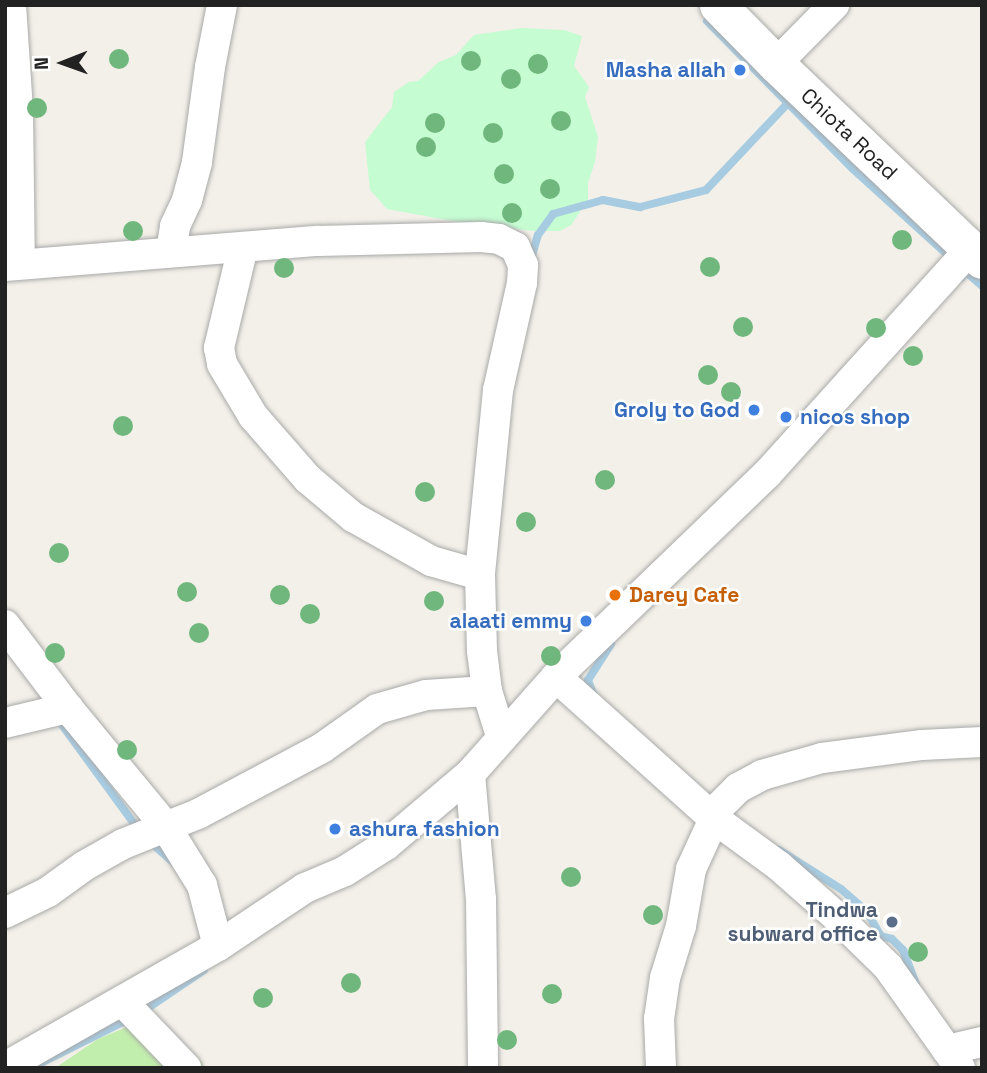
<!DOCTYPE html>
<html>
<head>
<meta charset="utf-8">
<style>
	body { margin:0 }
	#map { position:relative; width:987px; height:1073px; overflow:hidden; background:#f2f0e8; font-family:"Space Grotesk",sans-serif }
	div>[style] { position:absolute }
	.grass>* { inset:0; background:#c2eead }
	.park>* { inset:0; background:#c5fcd2 }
	.stream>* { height:8px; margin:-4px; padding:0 4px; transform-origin:4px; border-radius:4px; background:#a7cbe1 }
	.roads { filter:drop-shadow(0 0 2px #a9a9a9) drop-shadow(0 0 2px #a9a9a9) }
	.minor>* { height:30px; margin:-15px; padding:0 15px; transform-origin:15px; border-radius:15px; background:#fff }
	.tertiary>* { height:37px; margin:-18.5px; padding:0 18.5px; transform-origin:18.5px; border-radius:18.5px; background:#fff }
	.trees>* { width:20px; height:20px; margin:-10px; border-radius:50%; background:#70b77d }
	.dots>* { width:19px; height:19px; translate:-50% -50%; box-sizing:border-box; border:4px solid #fff; border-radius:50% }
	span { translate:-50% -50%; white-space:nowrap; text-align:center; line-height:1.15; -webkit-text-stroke:5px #fff; paint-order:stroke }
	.shop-label { font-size:21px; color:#366cbe; font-weight:700 }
	.right { translate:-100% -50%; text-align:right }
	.left { translate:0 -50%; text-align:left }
	.street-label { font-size:21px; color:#222 }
	.food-label { font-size:21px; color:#c56008; font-weight:700 }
	.service-label { font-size:21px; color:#4e5e75; font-weight:700 }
	.frame { position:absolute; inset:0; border:7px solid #222; pointer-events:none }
	.north { position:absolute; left:28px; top:28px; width:70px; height:70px; -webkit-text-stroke:5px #fff; paint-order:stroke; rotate:269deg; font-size:19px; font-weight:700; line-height:28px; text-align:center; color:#222 }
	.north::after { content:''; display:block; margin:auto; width:24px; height:32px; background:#222; clip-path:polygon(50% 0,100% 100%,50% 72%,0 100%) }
</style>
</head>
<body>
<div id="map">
	<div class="grass">
		<i style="clip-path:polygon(129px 1026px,167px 1051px,202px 1062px,204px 1068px,55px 1068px,98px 1039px)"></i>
	</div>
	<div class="park">
		<i style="clip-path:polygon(521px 28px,564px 30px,582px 36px,574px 66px,589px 87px,585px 97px,598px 137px,595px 162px,588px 183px,588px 200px,571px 225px,560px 231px,533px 231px,458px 222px,387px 209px,370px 190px,365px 142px,392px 107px,394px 92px,409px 82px,418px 81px,439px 62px,456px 55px,474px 35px)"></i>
	</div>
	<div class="stream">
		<i style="left:707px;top:21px;width:208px;rotate:45.4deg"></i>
		<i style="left:853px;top:169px;width:128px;rotate:42.2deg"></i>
		<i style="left:531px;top:259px;width:25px;rotate:-74deg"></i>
		<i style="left:538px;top:235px;width:26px;rotate:-54deg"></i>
		<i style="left:553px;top:214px;width:52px;rotate:-15.6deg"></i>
		<i style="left:603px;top:200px;width:38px;rotate:11deg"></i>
		<i style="left:640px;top:207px;width:68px;rotate:-14.4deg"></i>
		<i style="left:706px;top:190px;width:121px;rotate:-46.7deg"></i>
		<i style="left:961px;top:278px;width:8px;rotate:-50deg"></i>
		<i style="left:966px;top:272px;width:21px;rotate:41deg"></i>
		<i style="left:594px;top:696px;width:17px;rotate:-111deg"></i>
		<i style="left:588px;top:680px;width:43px;rotate:-57.4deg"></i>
		<i style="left:57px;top:718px;width:141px;rotate:53.9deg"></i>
		<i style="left:149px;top:841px;width:33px;rotate:41deg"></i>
		<i style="left:779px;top:850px;width:73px;rotate:32.2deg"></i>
		<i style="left:841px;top:889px;width:35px;rotate:41deg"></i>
		<i style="left:867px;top:912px;width:28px;rotate:60deg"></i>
		<i style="left:881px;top:936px;width:11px;rotate:15deg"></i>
		<i style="left:892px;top:939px;width:16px;rotate:45deg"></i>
		<i style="left:903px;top:950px;width:36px;rotate:69deg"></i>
		<i style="left:145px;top:1010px;width:71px;rotate:-34.1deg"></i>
		<i style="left:41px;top:1063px;width:98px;rotate:-26.6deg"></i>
	</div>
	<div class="roads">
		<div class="minor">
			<i style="left:11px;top:5px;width:105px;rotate:86.2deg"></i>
			<i style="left:18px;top:110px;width:153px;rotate:89.3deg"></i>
			<i style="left:776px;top:64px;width:83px;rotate:-45.5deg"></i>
			<i style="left:243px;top:247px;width:104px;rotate:103.4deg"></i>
			<i style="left:219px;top:348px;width:16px;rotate:79deg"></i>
			<i style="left:222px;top:364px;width:61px;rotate:59.2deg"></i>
			<i style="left:253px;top:416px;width:84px;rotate:48.9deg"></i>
			<i style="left:308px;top:479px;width:59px;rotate:40.2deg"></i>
			<i style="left:353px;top:517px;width:90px;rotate:29.4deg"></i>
			<i style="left:431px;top:561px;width:51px;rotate:15.9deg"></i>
			<i style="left:171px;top:252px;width:26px;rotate:-81deg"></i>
			<i style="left:175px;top:226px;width:29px;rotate:-65deg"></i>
			<i style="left:187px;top:200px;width:39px;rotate:-75deg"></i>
			<i style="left:197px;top:162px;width:96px;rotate:-82.2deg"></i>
			<i style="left:210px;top:67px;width:63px;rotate:-79deg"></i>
			<i style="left:5px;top:266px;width:314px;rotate:-4.6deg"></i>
			<i style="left:318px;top:241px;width:163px;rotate:-1.4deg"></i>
			<i style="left:481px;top:237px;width:18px;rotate:6deg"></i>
			<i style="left:499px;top:239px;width:18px;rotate:27deg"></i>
			<i style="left:515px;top:247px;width:20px;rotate:66deg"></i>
			<i style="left:523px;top:265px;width:18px;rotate:93deg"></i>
			<i style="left:522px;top:283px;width:110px;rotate:102.6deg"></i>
			<i style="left:498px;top:390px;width:186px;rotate:95.6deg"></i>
			<i style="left:480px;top:575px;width:76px;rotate:88.5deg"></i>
			<i style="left:482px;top:651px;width:40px;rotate:82.9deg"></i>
			<i style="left:487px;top:691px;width:47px;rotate:72.7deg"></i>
			<i style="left:5px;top:625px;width:104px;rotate:52.8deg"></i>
			<i style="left:68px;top:708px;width:154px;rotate:50.5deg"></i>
			<i style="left:166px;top:827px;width:68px;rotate:58.2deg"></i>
			<i style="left:202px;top:885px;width:63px;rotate:75.3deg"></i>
			<i style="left:556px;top:677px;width:210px;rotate:41.9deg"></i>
			<i style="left:712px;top:817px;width:83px;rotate:36.2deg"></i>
			<i style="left:779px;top:866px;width:76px;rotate:41.3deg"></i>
			<i style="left:836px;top:916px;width:73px;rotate:44.4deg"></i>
			<i style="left:888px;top:967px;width:124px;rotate:54.5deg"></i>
			<i style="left:5px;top:723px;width:65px;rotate:-13.4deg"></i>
			<i style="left:470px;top:774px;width:125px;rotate:85deg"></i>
			<i style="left:481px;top:899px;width:169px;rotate:89.3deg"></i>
			<i style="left:5px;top:913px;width:48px;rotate:-26deg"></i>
			<i style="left:48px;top:892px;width:44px;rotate:-35.8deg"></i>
			<i style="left:84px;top:866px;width:45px;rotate:-29.4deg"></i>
			<i style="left:123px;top:844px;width:81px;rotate:-21.8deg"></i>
			<i style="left:198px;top:814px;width:140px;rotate:-28deg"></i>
			<i style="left:322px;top:748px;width:67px;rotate:-35.3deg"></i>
			<i style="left:377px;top:709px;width:51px;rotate:-15.9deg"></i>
			<i style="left:426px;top:695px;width:61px;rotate:-3.8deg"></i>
			<i style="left:122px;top:1001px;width:93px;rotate:46.3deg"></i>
			<i style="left:947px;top:1050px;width:36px;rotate:-13deg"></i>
			<i style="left:5px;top:1067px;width:245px;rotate:-29.6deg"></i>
			<i style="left:218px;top:946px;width:105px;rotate:-33.7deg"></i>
			<i style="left:305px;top:888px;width:43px;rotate:-23deg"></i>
			<i style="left:345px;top:871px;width:49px;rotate:-32.4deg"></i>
			<i style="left:386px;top:845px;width:110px;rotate:-40.2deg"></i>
			<i style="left:470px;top:774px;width:130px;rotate:-48.4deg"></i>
			<i style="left:556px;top:677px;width:293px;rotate:-43.9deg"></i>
			<i style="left:767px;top:474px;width:303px;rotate:-47.9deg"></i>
			<i style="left:661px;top:1068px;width:49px;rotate:-92.3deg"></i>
			<i style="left:659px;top:1019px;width:41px;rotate:-81.7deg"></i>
			<i style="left:665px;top:978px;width:54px;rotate:-72.9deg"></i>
			<i style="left:681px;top:926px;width:58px;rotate:-80deg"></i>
			<i style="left:691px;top:869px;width:69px;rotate:-65.3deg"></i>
			<i style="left:720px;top:806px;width:25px;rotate:-45deg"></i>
			<i style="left:738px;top:788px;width:27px;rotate:-28deg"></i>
			<i style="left:762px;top:775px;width:62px;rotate:-15.8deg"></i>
			<i style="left:822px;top:758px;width:101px;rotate:-7.4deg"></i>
			<i style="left:922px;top:745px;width:60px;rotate:-2.9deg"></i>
		</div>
		<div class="tertiary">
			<i style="left:718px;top:5px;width:83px;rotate:45.5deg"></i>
			<i style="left:776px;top:64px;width:284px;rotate:43.6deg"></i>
		</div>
	</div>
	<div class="trees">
		<i style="left:119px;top:59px"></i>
		<i style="left:471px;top:61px"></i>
		<i style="left:538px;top:64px"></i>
		<i style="left:511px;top:79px"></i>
		<i style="left:37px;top:108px"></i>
		<i style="left:561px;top:121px"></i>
		<i style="left:435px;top:123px"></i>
		<i style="left:493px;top:133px"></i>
		<i style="left:426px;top:147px"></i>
		<i style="left:504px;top:174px"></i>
		<i style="left:550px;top:189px"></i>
		<i style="left:512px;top:213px"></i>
		<i style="left:133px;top:231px"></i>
		<i style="left:902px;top:240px"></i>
		<i style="left:710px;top:267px"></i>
		<i style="left:284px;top:268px"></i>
		<i style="left:743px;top:327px"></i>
		<i style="left:876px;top:328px"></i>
		<i style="left:913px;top:356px"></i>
		<i style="left:708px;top:375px"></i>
		<i style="left:731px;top:392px"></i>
		<i style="left:123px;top:426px"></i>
		<i style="left:605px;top:480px"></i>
		<i style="left:425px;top:492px"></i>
		<i style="left:526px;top:522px"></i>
		<i style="left:59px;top:553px"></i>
		<i style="left:187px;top:592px"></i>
		<i style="left:280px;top:595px"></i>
		<i style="left:434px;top:601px"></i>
		<i style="left:310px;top:614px"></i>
		<i style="left:199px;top:633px"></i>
		<i style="left:55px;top:653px"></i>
		<i style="left:551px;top:656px"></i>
		<i style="left:127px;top:750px"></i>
		<i style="left:571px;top:877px"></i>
		<i style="left:653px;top:915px"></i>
		<i style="left:918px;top:952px"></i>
		<i style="left:351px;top:983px"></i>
		<i style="left:552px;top:994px"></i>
		<i style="left:263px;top:998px"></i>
		<i style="left:507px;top:1040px"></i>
	</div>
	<div class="dots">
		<i style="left:740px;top:70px;background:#3f7fe0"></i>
		<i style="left:754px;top:410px;background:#3f7fe0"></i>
		<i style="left:786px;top:417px;background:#3f7fe0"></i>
		<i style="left:615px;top:595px;background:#e8710a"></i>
		<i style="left:586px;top:621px;background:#3f7fe0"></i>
		<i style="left:335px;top:829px;background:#3f7fe0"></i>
		<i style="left:892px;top:922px;background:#5c6f8a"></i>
	</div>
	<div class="shop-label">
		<span class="right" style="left:726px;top:70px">Masha allah</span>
		<span class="right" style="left:740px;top:410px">Groly to God</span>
		<span class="left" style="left:800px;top:417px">nicos shop</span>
		<span class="right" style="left:572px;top:621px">alaati emmy</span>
		<span class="left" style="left:349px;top:829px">ashura fashion</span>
	</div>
	<div class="street-label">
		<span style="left:849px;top:134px;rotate:43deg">Chiota Road</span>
	</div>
	<div class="food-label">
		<span class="left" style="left:629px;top:595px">Darey Cafe</span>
	</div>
	<div class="service-label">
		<span class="right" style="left:878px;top:922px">Tindwa<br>subward office</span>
	</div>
	<div class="frame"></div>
	<div class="north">N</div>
</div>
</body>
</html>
